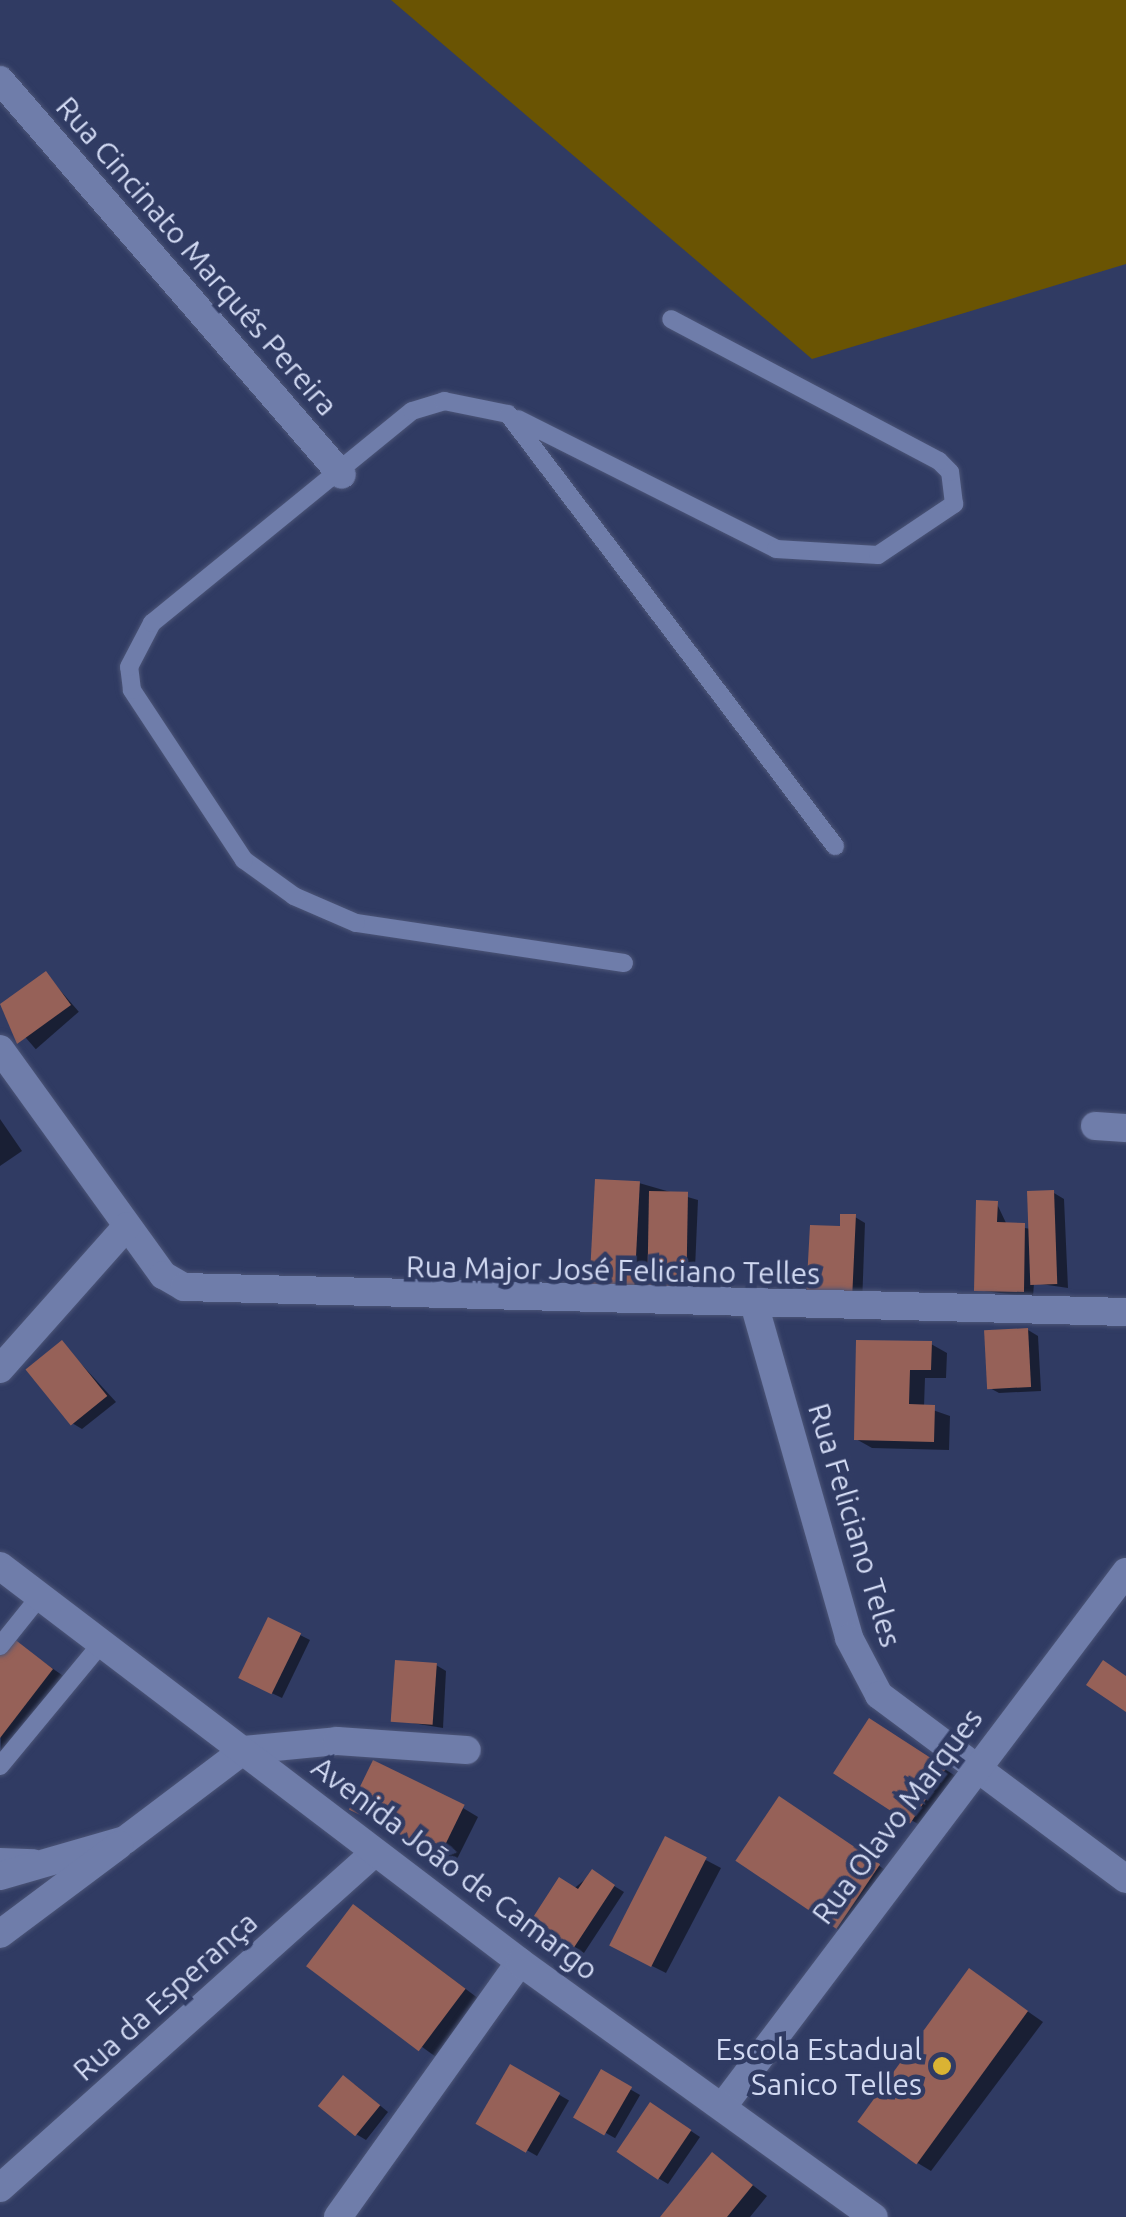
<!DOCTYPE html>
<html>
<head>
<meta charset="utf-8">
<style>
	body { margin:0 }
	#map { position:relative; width:1126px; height:2217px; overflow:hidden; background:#303b63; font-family:Ubuntu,sans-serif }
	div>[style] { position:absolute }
	.green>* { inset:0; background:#6a5403 }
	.shadow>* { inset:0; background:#0007; transform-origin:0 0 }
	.building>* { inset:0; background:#966158; transform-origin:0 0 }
	.roads { filter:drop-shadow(0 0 2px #4c5577) drop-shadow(0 0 2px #4c5577) }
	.service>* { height:18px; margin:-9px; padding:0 9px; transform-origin:9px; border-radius:9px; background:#6f7daa }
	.minor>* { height:28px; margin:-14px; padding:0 14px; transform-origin:14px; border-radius:14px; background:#6f7daa }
	.secondary>* { height:28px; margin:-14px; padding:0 14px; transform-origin:14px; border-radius:14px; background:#6f7daa }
	.dots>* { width:28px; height:28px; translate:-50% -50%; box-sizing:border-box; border:5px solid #303b63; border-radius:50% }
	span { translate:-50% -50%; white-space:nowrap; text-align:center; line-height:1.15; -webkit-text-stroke:9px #303b63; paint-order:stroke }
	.street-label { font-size:30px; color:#d1d9f2 }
	.poi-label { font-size:30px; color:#d1d9f2 }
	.right { translate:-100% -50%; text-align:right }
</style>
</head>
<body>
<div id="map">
	<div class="green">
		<i style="clip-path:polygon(391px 0,1126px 0,1126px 264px,812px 359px)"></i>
	</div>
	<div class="shadow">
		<i style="left:46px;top:974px;width:50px;height:57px;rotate:49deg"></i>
		<i style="clip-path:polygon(0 1119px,22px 1151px,0 1166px)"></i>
		<i style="clip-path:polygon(639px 1183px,698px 1200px,694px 1292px,606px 1297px)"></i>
		<i style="clip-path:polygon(1054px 1193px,1064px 1199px,1068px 1288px,1034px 1283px,1033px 1297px,976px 1290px,997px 1204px,1007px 1225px,1031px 1229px)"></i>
		<i style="clip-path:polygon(855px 1217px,865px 1223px,862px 1305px,819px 1303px,842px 1229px)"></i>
		<i style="clip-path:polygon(1028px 1330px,1038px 1336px,1041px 1391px,999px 1393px,988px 1387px)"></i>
		<i style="clip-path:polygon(858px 1342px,931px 1344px,947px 1353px,946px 1378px,925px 1378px,924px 1407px,950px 1416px,949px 1450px,872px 1448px,856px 1439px)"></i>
		<i style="clip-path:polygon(62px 1343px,116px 1402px,82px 1429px,72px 1423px)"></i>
		<i style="clip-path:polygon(300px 1635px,310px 1640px,282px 1698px,251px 1683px)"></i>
		<i style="clip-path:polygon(13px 1641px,72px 1682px,1px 1775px,0 1659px)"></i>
		<i style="clip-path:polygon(436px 1665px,446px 1671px,443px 1728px,394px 1720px)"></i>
		<i style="clip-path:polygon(885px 1730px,960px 1779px,927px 1829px,911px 1820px)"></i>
		<i style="clip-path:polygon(463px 1808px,478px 1817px,456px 1861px,368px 1817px)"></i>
		<i style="clip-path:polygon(795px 1808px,894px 1876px,852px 1937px,836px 1928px)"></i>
		<i style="clip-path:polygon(666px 1839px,721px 1868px,666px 1973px,626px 1953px)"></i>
		<i style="clip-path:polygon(593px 1873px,624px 1892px,584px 1953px,534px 1921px)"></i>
		<i style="clip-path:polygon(369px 1916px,479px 1999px,436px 2057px,309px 1965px)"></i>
		<i style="clip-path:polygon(970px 1971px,1043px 2022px,931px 2171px,916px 2162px)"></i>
		<i style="left:511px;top:2067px;width:67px;height:64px;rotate:30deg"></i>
		<i style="left:602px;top:2073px;width:44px;height:50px;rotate:30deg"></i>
		<i style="clip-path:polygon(354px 2084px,388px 2112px,366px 2140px,356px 2134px)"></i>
		<i style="clip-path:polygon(661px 2111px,700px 2137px,668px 2184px,658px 2178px)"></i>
		<i style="clip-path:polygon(713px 2155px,767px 2196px,750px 2217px,663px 2217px)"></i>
	</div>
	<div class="building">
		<i style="clip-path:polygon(46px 971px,71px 1005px,17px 1044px,0 1004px)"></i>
		<i style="left:595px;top:1179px;width:45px;height:113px;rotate:3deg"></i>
		<i style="left:1054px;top:1190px;width:94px;height:27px;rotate:88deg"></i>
		<i style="left:649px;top:1191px;width:39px;height:95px;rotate:1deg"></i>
		<i style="clip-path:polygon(976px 1200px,998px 1201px,997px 1222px,1025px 1223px,1024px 1292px,974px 1291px)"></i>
		<i style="clip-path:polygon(840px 1214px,856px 1214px,852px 1300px,806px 1298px,810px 1225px,840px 1226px)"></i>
		<i style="left:1028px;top:1328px;width:59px;height:44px;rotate:87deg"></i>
		<i style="left:62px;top:1340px;width:72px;height:47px;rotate:51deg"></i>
		<i style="clip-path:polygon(856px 1340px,932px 1341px,931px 1370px,910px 1370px,909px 1404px,935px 1405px,934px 1442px,854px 1440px)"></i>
		<i style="left:268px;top:1617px;width:37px;height:68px;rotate:26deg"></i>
		<i style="clip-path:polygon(13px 1638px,53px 1669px,0 1738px,0 1655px)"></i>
		<i style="left:395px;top:1660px;width:42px;height:62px;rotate:4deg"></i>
		<i style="clip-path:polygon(1103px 1660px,1126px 1676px,1126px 1712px,1086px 1685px)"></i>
		<i style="left:869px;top:1718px;width:92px;height:66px;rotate:33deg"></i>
		<i style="left:373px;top:1760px;width:102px;height:55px;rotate:26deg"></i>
		<i style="left:779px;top:1796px;width:122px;height:78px;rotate:34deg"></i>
		<i style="left:665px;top:1836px;width:47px;height:123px;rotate:27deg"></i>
		<i style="clip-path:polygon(592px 1869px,615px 1885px,573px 1949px,530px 1922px,559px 1877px,578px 1889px)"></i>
		<i style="left:353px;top:1904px;width:141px;height:78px;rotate:37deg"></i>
		<i style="left:969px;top:1968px;width:73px;height:190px;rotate:36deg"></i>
		<i style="left:510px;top:2064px;width:58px;height:69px;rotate:30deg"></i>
		<i style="left:601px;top:2069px;width:36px;height:56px;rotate:30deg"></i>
		<i style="left:343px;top:2075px;width:48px;height:40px;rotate:39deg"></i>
		<i style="left:650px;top:2102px;width:50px;height:60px;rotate:34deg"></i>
		<i style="clip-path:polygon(712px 2152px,753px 2185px,727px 2217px,660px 2217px)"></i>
	</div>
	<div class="roads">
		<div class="service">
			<i style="left:518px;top:419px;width:289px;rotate:26.7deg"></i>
			<i style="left:776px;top:549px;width:102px;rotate:3.4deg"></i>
			<i style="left:878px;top:555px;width:92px;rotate:-33.9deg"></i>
			<i style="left:954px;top:504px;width:32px;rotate:-97deg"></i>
			<i style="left:950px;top:472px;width:16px;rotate:-135deg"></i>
			<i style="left:939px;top:461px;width:303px;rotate:-152.1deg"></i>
			<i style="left:624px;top:963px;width:271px;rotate:-171.5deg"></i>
			<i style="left:356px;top:923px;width:68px;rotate:-156.5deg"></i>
			<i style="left:294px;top:896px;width:62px;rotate:-144.2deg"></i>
			<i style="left:244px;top:860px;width:204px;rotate:-123.4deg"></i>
			<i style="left:132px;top:690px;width:23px;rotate:-97deg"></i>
			<i style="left:129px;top:667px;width:50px;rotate:-62.4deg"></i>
			<i style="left:152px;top:623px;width:335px;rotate:-39.2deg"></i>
			<i style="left:412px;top:411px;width:34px;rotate:-17deg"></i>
			<i style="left:444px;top:401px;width:65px;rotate:11.5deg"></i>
			<i style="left:508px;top:414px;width:542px;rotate:52.88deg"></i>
			<i style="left:0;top:1646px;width:64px;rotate:-51.3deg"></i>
			<i style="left:0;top:1766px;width:158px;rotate:-50.4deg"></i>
			<i style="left:0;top:1857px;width:34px;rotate:2deg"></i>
		</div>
		<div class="minor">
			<i style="left:0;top:80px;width:522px;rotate:49.11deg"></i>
			<i style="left:1095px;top:1126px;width:31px;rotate:4deg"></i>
			<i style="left:755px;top:1307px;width:344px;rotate:74.1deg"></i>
			<i style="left:849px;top:1638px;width:64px;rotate:62.2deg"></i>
			<i style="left:879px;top:1695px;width:308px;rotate:36.7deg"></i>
			<i style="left:0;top:1876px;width:130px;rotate:-16.1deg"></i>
			<i style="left:125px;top:1840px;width:149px;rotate:-37.1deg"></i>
			<i style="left:244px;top:1750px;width:93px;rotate:-5.5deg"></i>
			<i style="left:337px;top:1741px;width:130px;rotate:4deg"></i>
			<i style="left:0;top:1934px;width:149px;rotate:-36.8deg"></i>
			<i style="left:726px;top:2102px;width:664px;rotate:-52.96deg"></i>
			<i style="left:0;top:2188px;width:502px;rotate:-41.85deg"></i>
			<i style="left:338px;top:2217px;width:313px;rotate:-54.5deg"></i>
		</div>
		<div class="secondary">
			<i style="left:0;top:1049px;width:279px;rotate:54.2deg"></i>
			<i style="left:163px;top:1275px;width:24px;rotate:30deg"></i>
			<i style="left:184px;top:1287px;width:942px;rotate:1.52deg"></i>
			<i style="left:0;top:1369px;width:191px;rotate:-48.4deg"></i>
			<i style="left:0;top:1566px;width:654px;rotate:37.29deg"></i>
			<i style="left:520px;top:1962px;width:436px;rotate:35.8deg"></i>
		</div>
	</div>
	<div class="dots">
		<i style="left:942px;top:2066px;background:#dab333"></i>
	</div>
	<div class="street-label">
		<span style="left:197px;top:256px;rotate:49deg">Rua Cincinato Marquês Pereira</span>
		<span style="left:613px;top:1270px;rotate:1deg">Rua Major José Feliciano Telles</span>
		<span style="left:855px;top:1525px;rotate:73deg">Rua Feliciano Teles</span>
		<span style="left:897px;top:1816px;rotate:-53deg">Rua Olavo Marques</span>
		<span style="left:455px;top:1868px;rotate:37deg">Avenida João de Camargo</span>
		<span style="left:165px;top:1996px;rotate:-42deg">Rua da Esperança</span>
	</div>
	<div class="poi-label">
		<span class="right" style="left:922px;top:2066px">Escola Estadual<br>Sanico Telles</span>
	</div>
</div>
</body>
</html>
